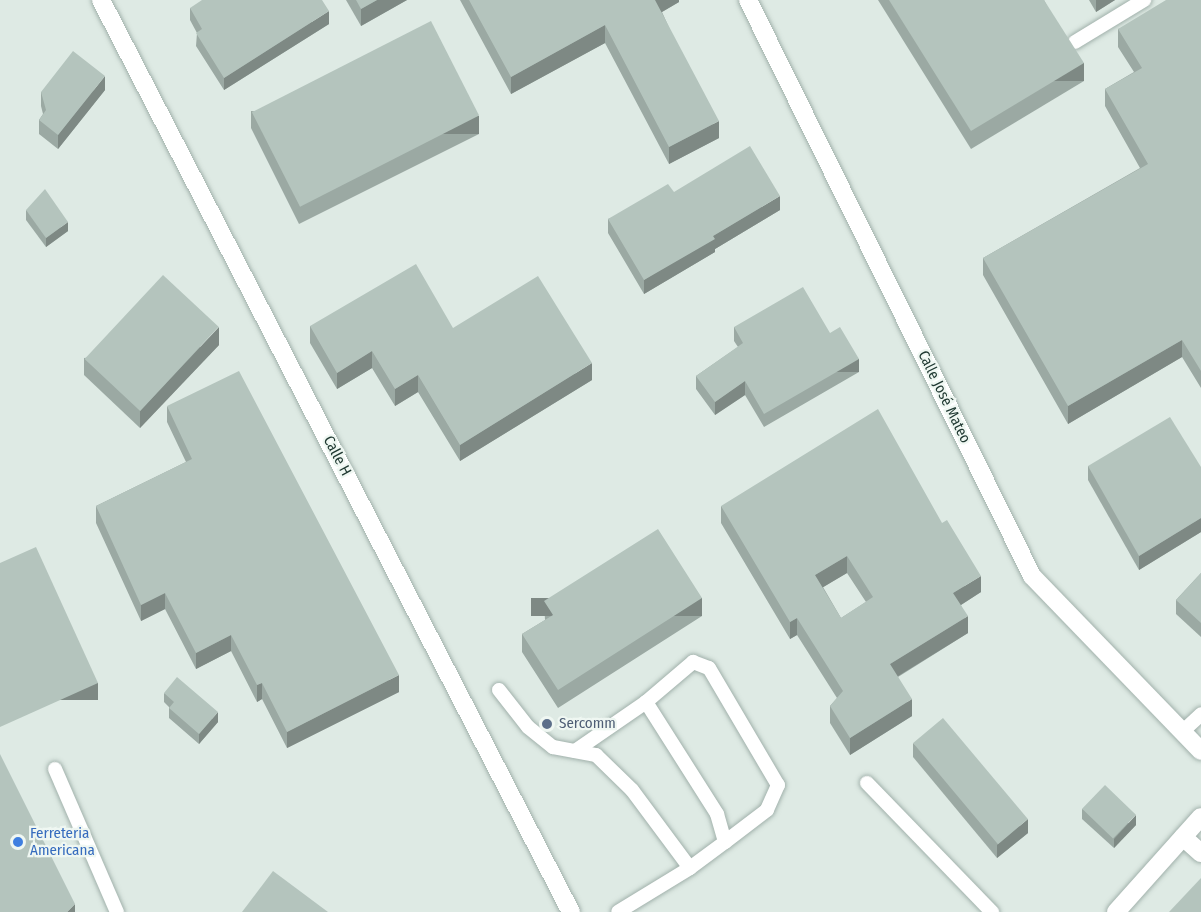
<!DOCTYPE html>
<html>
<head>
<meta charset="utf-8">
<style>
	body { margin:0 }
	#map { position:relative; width:1201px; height:912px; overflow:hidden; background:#deeae4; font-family:"Fira Sans Condensed",sans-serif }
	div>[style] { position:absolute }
	.roads { filter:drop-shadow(0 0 2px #a1b1ab) drop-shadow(0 0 2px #a1b1ab) }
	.service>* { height:14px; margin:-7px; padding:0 7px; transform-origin:7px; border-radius:7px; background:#fff }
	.minor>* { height:18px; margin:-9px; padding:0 9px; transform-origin:9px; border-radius:9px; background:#fff }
	.wall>* { inset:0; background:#9ba9a3 }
	.shaded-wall>* { inset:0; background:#7e8984; transform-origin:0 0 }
	.building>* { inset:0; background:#b4c4bd; transform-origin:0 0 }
	.dots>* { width:16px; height:16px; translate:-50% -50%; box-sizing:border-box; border:3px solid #eff7f2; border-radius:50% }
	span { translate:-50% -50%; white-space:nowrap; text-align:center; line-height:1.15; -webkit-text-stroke:4.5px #eff7f2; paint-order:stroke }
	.street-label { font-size:15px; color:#203932 }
	.service-label { font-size:15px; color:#4e5e75 }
	.left { translate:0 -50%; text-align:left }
	.shop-label { font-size:15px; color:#366cbe }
</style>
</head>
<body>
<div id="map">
	<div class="roads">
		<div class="service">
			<i style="left:1075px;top:42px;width:81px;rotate:-31.3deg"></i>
			<i style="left:499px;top:690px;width:47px;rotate:51.9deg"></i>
			<i style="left:528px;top:727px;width:32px;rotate:39deg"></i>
			<i style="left:553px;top:747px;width:44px;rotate:10.5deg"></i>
			<i style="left:596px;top:755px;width:50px;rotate:44.2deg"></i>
			<i style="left:632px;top:790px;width:97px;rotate:53.4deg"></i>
			<i style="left:690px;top:868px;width:84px;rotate:148.6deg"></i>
			<i style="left:646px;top:702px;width:133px;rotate:57.6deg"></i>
			<i style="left:717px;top:814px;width:29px;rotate:74deg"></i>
			<i style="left:725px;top:842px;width:44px;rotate:143.4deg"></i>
			<i style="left:1182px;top:732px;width:26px;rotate:-43deg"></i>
			<i style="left:575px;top:751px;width:86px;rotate:-34.6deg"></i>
			<i style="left:646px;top:702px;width:62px;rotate:-40.4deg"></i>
			<i style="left:693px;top:662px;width:17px;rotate:21deg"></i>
			<i style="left:709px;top:668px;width:136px;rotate:59.5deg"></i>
			<i style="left:778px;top:785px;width:27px;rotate:114deg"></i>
			<i style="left:767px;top:810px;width:53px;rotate:142.7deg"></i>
			<i style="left:55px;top:769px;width:156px;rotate:66.6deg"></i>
			<i style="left:867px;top:783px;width:180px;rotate:45.9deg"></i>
		</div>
		<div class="minor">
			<i style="left:101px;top:0;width:1026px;rotate:62.74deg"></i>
			<i style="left:748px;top:0;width:642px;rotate:63.75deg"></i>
			<i style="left:1032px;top:576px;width:243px;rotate:46deg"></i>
			<i style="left:1183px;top:837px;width:24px;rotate:42deg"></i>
			<i style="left:1116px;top:912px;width:127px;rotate:-48.2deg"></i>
		</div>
	</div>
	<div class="wall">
		<i style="clip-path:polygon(346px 0,407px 0,361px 26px)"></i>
		<i style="clip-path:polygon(460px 0,679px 0,679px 2px,662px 12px,719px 138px,669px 164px,605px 43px,511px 94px)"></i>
		<i style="clip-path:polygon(878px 0,1044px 0,1084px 81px,971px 149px)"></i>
		<i style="clip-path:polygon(1089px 0,1115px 0,1096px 12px)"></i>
		<i style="clip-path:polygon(1201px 0,1201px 388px,1182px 357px,1068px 424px,983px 275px,983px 258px,1140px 168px,1105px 106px,1105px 89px,1134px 72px,1118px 47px,1118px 29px)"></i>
		<i style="clip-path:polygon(190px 8px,329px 24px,224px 90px,196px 46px,197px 33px,190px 20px)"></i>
		<i style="clip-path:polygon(105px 90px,58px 149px,39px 134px,39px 120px,43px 114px,41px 106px,41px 92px)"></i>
		<i style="clip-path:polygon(251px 111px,479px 134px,299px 224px,251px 128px)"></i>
		<i style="clip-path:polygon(674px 192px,780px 210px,715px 249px,715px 252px,644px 294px,608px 233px,608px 219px)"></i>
		<i style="clip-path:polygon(26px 210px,68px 231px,46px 247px,26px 220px)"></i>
		<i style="clip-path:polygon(310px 326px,453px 328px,592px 380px,460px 461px,418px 392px,395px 406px,372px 368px,337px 389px,310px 343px)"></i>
		<i style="clip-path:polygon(734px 327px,830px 333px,859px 372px,764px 427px,745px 395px,715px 415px,696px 389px,696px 376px,738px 347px,734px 341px)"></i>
		<i style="clip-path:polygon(219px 345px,140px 428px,84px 375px,84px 358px)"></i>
		<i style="clip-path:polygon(167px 406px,399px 692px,287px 748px,262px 699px,257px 702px,231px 651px,196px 669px,165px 609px,141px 621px,96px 523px,96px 506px,186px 462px,167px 422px)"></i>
		<i style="clip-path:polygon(1088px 466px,1201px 467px,1201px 532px,1139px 570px,1088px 480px)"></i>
		<i style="clip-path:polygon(evenodd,721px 506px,981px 592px,961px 605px,968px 633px,898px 677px,912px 716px,850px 755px,830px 723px,830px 706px,837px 698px,797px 635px,790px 639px,721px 523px,721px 506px,847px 573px,866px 602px,841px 618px,823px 587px,847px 573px)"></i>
		<i style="clip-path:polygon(1201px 573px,1201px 637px,1176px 614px,1176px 600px)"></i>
		<i style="clip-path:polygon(544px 601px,702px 616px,558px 708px,522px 652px,522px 634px,545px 620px)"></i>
		<i style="clip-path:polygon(164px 693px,218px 722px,199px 744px,169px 718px,169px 707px,164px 702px)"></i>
		<i style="clip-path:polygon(913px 743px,1028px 833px,997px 858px,913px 757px)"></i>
		<i style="clip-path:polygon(1082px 809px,1136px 825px,1114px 848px,1082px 819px)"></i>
	</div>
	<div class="shaded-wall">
		<i style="clip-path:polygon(377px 0,407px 0,361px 26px,361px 9px)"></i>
		<i style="clip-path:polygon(655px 0,679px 0,679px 2px,655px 16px)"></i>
		<i style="clip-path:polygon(1096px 0,1115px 0,1096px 12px)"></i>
		<i style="clip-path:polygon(329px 11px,329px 24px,224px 90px,224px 78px)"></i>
		<i style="clip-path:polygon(605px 25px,605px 43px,511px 94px,511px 77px)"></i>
		<i style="left:1084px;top:63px;width:18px;height:132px;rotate:90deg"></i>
		<i style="clip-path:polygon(105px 76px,105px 90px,58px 149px,58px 135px)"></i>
		<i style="left:479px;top:116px;width:18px;height:201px;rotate:90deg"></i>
		<i style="clip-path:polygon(719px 121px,719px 138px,669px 164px,669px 147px)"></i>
		<i style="clip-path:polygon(780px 196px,780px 210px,715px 249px,715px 252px,644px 294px,644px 280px,713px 236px)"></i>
		<i style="clip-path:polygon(68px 222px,68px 231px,46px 247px,46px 238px)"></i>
		<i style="clip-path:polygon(219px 327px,219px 345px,140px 428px,140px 411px)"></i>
		<i style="clip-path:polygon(1182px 340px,1182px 357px,1068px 424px,1068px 406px)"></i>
		<i style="clip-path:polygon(372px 351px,372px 368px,337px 389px,337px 373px)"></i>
		<i style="left:859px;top:359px;width:13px;height:110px;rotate:90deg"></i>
		<i style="clip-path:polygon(592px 363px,592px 380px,460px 461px,460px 445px)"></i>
		<i style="clip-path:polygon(418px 375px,418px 392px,395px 406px,395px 389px)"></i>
		<i style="clip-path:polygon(745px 381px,745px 395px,715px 415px,715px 402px)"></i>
		<i style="clip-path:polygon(1201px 518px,1201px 532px,1139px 570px,1139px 556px)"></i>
		<i style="clip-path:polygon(847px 556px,847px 573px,815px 592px,815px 575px)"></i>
		<i style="clip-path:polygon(981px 576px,981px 592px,953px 610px,953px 593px)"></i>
		<i style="clip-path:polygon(165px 593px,165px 609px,141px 621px,141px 605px)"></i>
		<i style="left:702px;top:598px;width:18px;height:171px;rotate:90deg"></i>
		<i style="clip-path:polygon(968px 616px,968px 633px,890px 681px,890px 664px)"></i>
		<i style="clip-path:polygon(797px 618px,797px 635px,790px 639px,790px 622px)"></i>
		<i style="clip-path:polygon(231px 635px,231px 651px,196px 669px,196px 653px)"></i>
		<i style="clip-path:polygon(399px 675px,399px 692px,287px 748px,287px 732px)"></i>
		<i style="left:98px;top:683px;width:17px;height:107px;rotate:90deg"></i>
		<i style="clip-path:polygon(262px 683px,262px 699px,257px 702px,257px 685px)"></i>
		<i style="clip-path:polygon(912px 699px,912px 716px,850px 755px,850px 738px)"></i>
		<i style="clip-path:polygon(218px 712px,218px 722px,199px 744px,199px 734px)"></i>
		<i style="clip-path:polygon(1136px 815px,1136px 825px,1114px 848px,1114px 839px)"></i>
		<i style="clip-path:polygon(1028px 819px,1028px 833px,997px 858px,997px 845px)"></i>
		<i style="clip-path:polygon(75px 904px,75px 912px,67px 912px)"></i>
	</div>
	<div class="building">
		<i style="clip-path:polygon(202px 0,322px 0,329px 11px,224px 78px,196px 33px,202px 29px,190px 8px)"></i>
		<i style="clip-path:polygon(356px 0,377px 0,361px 9px)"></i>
		<i style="clip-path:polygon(469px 0,655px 0,719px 121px,669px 147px,605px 25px,511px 77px)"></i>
		<i style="clip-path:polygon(889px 0,1044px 0,1084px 63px,971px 131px)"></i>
		<i style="clip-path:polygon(1166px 0,1201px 0,1201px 371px,1182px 340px,1068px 406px,983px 258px,1148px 164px,1105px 89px,1142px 68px,1118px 29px)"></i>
		<i style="left:431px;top:21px;width:106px;height:201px;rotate:63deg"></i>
		<i style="clip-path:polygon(73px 51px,105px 76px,58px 135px,39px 120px,46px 110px,41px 92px)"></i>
		<i style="clip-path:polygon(750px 146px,780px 196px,713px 236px,715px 239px,644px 280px,608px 219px,668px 184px,674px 192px)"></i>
		<i style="clip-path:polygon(45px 189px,68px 222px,46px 238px,26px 210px)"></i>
		<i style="clip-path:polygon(416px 264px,453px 328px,538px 276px,592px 363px,460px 445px,418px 375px,395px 389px,372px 351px,337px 373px,310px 326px)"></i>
		<i style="left:163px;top:275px;width:76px;height:115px;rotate:43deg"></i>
		<i style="clip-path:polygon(803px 287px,830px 333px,840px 327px,859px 359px,764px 414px,745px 381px,715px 402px,696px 376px,743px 343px,734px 327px)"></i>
		<i style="clip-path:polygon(239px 371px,399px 675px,287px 732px,262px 683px,257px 685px,231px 635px,196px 653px,165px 593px,141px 605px,96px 506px,192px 459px,167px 406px)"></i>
		<i style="clip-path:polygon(evenodd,878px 409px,942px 523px,947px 520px,981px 576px,953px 593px,968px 616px,890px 664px,912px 699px,850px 738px,830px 706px,843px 691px,797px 618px,790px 622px,721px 506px,878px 409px,847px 556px,873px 597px,841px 618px,815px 575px,847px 556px)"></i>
		<i style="clip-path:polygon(1170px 417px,1201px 467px,1201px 518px,1139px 556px,1088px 466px)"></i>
		<i style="clip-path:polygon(658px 529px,702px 598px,558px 690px,522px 634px,553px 615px,544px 601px)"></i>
		<i style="clip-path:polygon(36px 547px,98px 683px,0 727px,0 563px)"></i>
		<i style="clip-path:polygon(1201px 573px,1201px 623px,1176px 600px)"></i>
		<i style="clip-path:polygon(177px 677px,218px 712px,199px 734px,169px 708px,174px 702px,164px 693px)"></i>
		<i style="left:943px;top:718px;width:132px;height:39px;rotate:50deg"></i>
		<i style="clip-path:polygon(0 754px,75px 904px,67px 912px,0 912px)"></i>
		<i style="left:1105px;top:785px;width:43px;height:33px;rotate:44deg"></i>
		<i style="clip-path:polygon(273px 871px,328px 912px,242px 912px)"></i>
		<i style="clip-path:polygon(1201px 878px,1201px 912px,1169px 912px)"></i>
	</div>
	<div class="dots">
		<i style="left:547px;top:724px;background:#5c6f8a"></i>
		<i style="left:18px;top:842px;background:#3f7fe0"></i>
	</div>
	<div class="street-label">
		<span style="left:944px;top:397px;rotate:64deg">Calle José Mateo</span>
		<span style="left:337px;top:456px;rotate:62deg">Calle H</span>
	</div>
	<div class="service-label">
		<span class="left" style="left:559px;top:724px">Sercomm</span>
	</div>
	<div class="shop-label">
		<span class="left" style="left:30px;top:842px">Ferreteria<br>Americana</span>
	</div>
</div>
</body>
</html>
